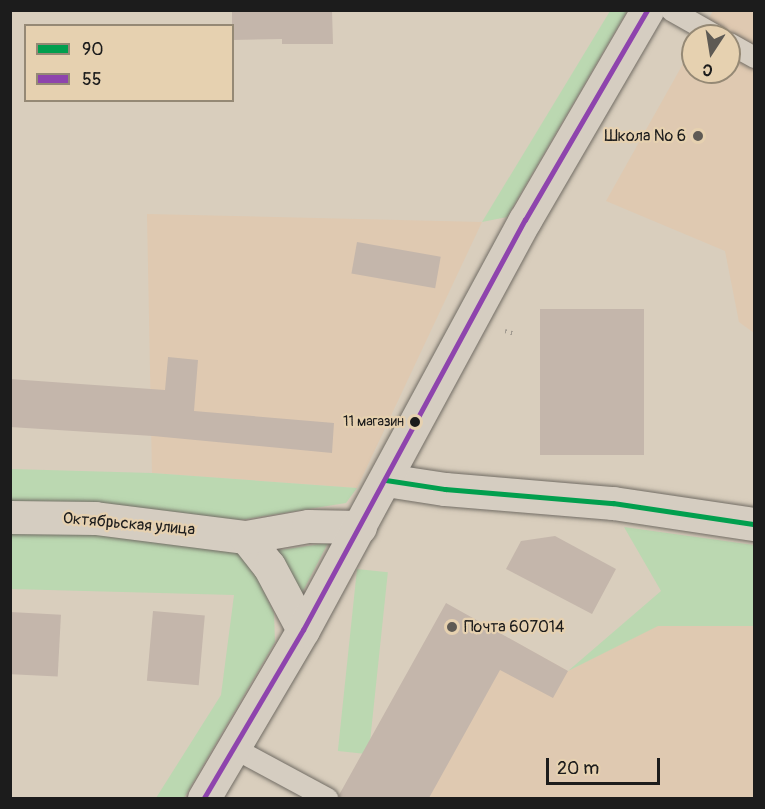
<!DOCTYPE html>
<html>
<head>
<meta charset="utf-8">
<style>
	body { margin:0 }
	#map { position:relative; width:765px; height:809px; overflow:hidden; background:#d9cebd; font-family:Pangolin,sans-serif }
	div>[style] { position:absolute }
	.built>* { inset:0; background:#dfc9b1 }
	.green>* { inset:0; background:#bbd8b1; transform-origin:0 0 }
	.building>* { inset:0; background:#c4b6ab; transform-origin:0 0 }
	.path>* { height:4px; margin-top:-2px; transform-origin:0; background:repeating-linear-gradient(90deg,#a19a90 0 1.5px,transparent 0 6px) }
	.roads { filter:drop-shadow(0 0 2px #716c64) drop-shadow(0 0 2px #716c64) }
	.lane>* { height:21px; margin:-10.5px; padding:0 10.5px; transform-origin:10.5px; border-radius:10.5px; background:#d5cdc1 }
	.street>* { height:33px; margin:-16.5px; padding:0 16.5px; transform-origin:16.5px; border-radius:16.5px; background:#d5cdc1 }
	.secondary>* { height:33px; margin:-16.5px; padding:0 16.5px; transform-origin:16.5px; border-radius:16.5px; background:#d5cdc1 }
	.bus-1>* { height:4.5px; margin:-2.25px; padding:0 2.25px; transform-origin:2.25px; border-radius:2.25px; background:#019f4e }
	.bus-2>* { height:4.5px; margin:-2.25px; padding:0 2.25px; transform-origin:2.25px; border-radius:2.25px; background:#8e44ad }
	.dots>* { width:16px; height:16px; translate:-50% -50%; box-sizing:border-box; border:3px solid #e6d1b0; border-radius:50% }
	span { translate:-50% -50%; white-space:nowrap; text-align:center; line-height:1.15; -webkit-text-stroke:4.5px #e6d1b0; paint-order:stroke }
	.bus-label { font-size:14px; color:#1c1c1c }
	.right { translate:-100% -50%; text-align:right }
	.poi-label { font-size:16px; color:#1c1c1c }
	.left { translate:0 -50%; text-align:left }
	.street-label { font-size:16px; color:#1c1c1c }
	.frame { position:absolute; inset:0; border:12px solid #1c1c1c; pointer-events:none }
	.legend { position:absolute; left:24px; top:24px; width:210px; height:78px; box-sizing:border-box; background:#e6d1b0; border:2px solid #958975; margin:0; padding:8px 10px; list-style:none; font-size:18px; color:#1c1c1c }
	.legend li { display:flex; align-items:center; gap:12px; height:30px }
	.legend b { width:30px; border:2px solid #958975 }
	.north { position:absolute; left:681px; top:24px; width:60px; height:60px; box-sizing:border-box; background:#e6d1b0; border:2px solid #958975; border-radius:50%; rotate:192deg; font-size:16px; font-weight:700; line-height:24px; text-align:center; color:#1c1c1c }
	.north::after { content:''; display:block; margin:auto; width:21px; height:27px; background:#5e5a54; clip-path:polygon(50% 0,100% 100%,50% 72%,0 100%) }
	.scale { position:absolute; left:546px; top:758px; width:114px; height:27px; box-sizing:border-box; border:3px solid #1c1c1c; border-top:0; padding-left:8px; font-size:18px; line-height:21px; white-space:nowrap; color:#1c1c1c; -webkit-text-stroke:4px #e6d1b0; paint-order:stroke }
</style>
</head>
<body>
<div id="map">
	<div class="built">
		<i style="clip-path:polygon(713px 11px,754px 11px,754px 333px,739px 322px,725px 251px,606px 201px,693px 46px,693px 72px,729px 72px,729px 36px,699px 36px)"></i>
		<i style="clip-path:polygon(147px 214px,482px 222px,357px 488px,152px 473px)"></i>
		<i style="clip-path:polygon(446px 604px,568px 671px,658px 625px,754px 626px,754px 798px,338px 798px)"></i>
	</div>
	<div class="green">
		<i style="clip-path:polygon(610px 11px,627px 11px,507px 217px,482px 222px)"></i>
		<i style="clip-path:polygon(11px 469px,152px 473px,357px 488px,346px 503px,240px 520px,11px 507px)"></i>
		<i style="clip-path:polygon(624px 527px,754px 545px,754px 626px,658px 626px,568px 671px,661px 591px)"></i>
		<i style="clip-path:polygon(11px 530px,93px 531px,234px 548px,250px 563px,274px 613px,275px 642px,184px 798px,156px 798px,221px 695px,234px 595px,11px 589px)"></i>
		<i style="clip-path:polygon(328px 543px,302px 593px,273px 551px)"></i>
		<i style="left:357px;top:569px;width:31px;height:183px;rotate:6deg"></i>
	</div>
	<div class="building">
		<i style="clip-path:polygon(232px 10px,332px 10px,333px 44px,282px 44px,282px 39px,232px 40px)"></i>
		<i style="left:357px;top:242px;width:85px;height:32px;rotate:10deg"></i>
		<i style="left:540px;top:309px;width:104px;height:146px"></i>
		<i style="clip-path:polygon(168px 357px,198px 360px,194px 411px,334px 423px,332px 453px,153px 436px,10px 427px,10px 379px,165px 390px)"></i>
		<i style="clip-path:polygon(555px 536px,616px 569px,592px 614px,506px 569px,521px 541px)"></i>
		<i style="clip-path:polygon(446px 603px,568px 671px,553px 698px,500px 670px,429px 798px,340px 798px,339px 795px)"></i>
		<i style="left:153px;top:611px;width:52px;height:70px;rotate:5deg"></i>
		<i style="left:10px;top:612px;width:51px;height:62px;rotate:3deg"></i>
	</div>
	<div class="path">
		<i style="left:505px;top:331px;width:10px;rotate:17deg"></i>
	</div>
	<div class="roads">
		<div class="lane">
			<i style="left:671px;top:10px;width:53px;rotate:29.5deg"></i>
			<i style="left:729px;top:43px;width:29px;rotate:29deg"></i>
			<i style="left:234px;top:748px;width:106px;rotate:28.3deg"></i>
		</div>
		<div class="street">
			<i style="left:386px;top:480px;width:60px;rotate:8.7deg"></i>
			<i style="left:445px;top:489px;width:169px;rotate:4.8deg"></i>
			<i style="left:613px;top:503px;width:143px;rotate:8.5deg"></i>
			<i style="left:10px;top:517px;width:85px;rotate:0.7deg"></i>
			<i style="left:95px;top:518px;width:152px;rotate:7.2deg"></i>
			<i style="left:246px;top:537px;width:37px;rotate:52deg"></i>
			<i style="left:269px;top:566px;width:72px;rotate:62deg"></i>
			<i style="left:246px;top:537px;width:63px;rotate:-10.1deg"></i>
			<i style="left:308px;top:526px;width:52px;rotate:1.1deg"></i>
		</div>
		<div class="secondary">
			<i style="left:204px;top:798px;width:195px;rotate:-59.5deg"></i>
			<i style="left:303px;top:630px;width:466px;rotate:-61.6deg"></i>
			<i style="left:525px;top:220px;width:243px;rotate:-59.8deg"></i>
		</div>
	</div>
	<div class="bus-1">
		<i style="left:386px;top:480px;width:60px;rotate:8.7deg"></i>
		<i style="left:445px;top:489px;width:169px;rotate:4.8deg"></i>
		<i style="left:613px;top:503px;width:143px;rotate:8.5deg"></i>
	</div>
	<div class="bus-2">
		<i style="left:204px;top:798px;width:195px;rotate:-59.5deg"></i>
		<i style="left:303px;top:630px;width:466px;rotate:-61.6deg"></i>
		<i style="left:525px;top:220px;width:243px;rotate:-59.8deg"></i>
	</div>
	<div class="dots">
		<i style="left:698px;top:136px;background:#5e5a54"></i>
		<i style="left:415px;top:422px;background:#1c1c1c"></i>
		<i style="left:452px;top:627px;background:#5e5a54"></i>
	</div>
	<div class="bus-label">
		<span class="right" style="left:404px;top:422px">11 магазин</span>
	</div>
	<div class="poi-label">
		<span class="right" style="left:686px;top:136px">Школа № 6</span>
		<span class="left" style="left:464px;top:627px">Почта 607014</span>
	</div>
	<div class="street-label">
		<span style="left:129px;top:524px;rotate:5deg">Октябрьская улица</span>
	</div>
	<div class="frame"></div>
	<ul class="legend">
	<li><b style="height:8px;background:#019f4e"></b>90</li>
	<li><b style="height:8px;background:#8e44ad"></b>55</li>
	</ul>
	<div class="north">С</div>
	<div class="scale">20 m</div>
</div>
</body>
</html>
